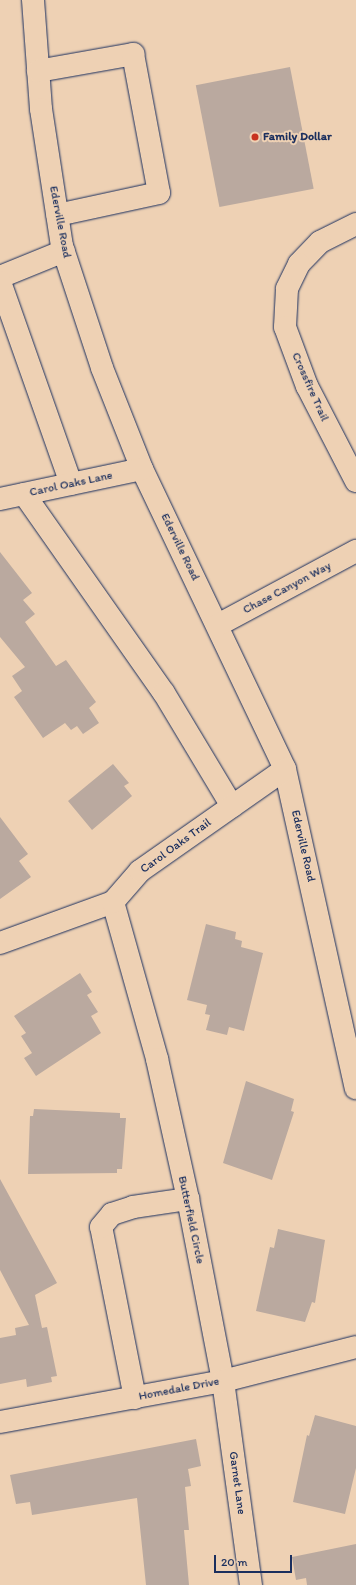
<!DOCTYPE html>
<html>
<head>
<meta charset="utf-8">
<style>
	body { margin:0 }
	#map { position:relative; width:356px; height:1585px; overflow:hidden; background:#eed1b4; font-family:Itim,sans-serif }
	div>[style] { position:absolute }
	.building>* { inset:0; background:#baa99f; transform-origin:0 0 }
	.roads { filter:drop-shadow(0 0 1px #1b2f5e) drop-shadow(0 0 1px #1b2f5e) }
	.minor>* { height:22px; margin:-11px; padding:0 11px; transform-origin:11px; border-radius:11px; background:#eed1b4 }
	.dots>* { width:11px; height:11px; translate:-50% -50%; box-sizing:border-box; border:2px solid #eed1b4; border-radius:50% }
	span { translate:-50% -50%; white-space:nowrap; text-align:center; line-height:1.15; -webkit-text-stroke:4px #eed1b4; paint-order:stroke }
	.poi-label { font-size:12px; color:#1b2f5e; font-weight:700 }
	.left { translate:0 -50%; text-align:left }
	.street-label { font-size:12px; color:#1b2f5e }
	.scale { position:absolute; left:214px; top:1555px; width:78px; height:18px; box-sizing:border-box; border:2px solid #1b2f5e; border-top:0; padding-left:5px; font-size:12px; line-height:14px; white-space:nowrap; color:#1b2f5e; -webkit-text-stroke:3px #eed1b4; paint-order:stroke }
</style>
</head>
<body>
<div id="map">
	<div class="building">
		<i style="left:290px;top:67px;width:124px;height:96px;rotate:79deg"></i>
		<i style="clip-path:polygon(0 552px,32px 593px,23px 600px,35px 614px,25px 622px,56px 666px,66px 660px,96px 702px,89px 708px,99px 723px,83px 734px,77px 726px,71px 730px,65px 723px,43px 738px,14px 697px,22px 691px,12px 676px,25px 667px,0 637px)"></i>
		<i style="clip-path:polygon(113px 764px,129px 783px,124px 786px,132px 796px,92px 830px,68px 801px)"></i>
		<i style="clip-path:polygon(0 817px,28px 854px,19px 861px,31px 877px,0 899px)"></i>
		<i style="clip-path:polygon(206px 924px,236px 932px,235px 939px,242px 941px,241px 947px,263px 953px,244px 1031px,229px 1027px,227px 1035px,206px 1030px,210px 1015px,205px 1014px,207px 1005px,187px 1000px)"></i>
		<i style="clip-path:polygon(80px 973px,92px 992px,87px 995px,98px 1012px,91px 1016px,101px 1033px,36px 1076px,24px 1058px,32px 1053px,21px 1036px,26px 1033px,14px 1016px)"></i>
		<i style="clip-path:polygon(246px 1081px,294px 1099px,291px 1111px,294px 1112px,272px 1180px,223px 1163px)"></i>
		<i style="clip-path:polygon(34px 1109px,120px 1113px,120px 1118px,126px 1118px,122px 1169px,117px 1169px,117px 1173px,28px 1174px,30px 1116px,33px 1116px)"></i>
		<i style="clip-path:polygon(0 1179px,57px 1283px,35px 1295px,42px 1328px,47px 1327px,57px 1376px,51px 1377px,52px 1382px,27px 1387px,26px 1379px,0 1384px,0 1338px,16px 1335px,15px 1328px,29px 1325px,0 1270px)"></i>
		<i style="clip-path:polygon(278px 1229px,325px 1240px,315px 1303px,312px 1302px,305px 1322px,256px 1311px,270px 1247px,274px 1248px)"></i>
		<i style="clip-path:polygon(315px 1415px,356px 1426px,356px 1468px,345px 1514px,293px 1502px,307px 1435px,309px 1436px)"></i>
		<i style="clip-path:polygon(196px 1439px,201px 1466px,188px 1469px,191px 1486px,185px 1487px,189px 1530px,184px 1530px,189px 1585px,146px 1585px,137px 1498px,32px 1515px,30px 1502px,16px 1504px,10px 1475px)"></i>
		<i style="clip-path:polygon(356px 1544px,356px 1585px,307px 1585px,306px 1578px,296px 1580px,292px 1557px)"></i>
	</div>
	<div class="roads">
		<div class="minor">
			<i style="left:33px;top:0;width:109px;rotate:85.8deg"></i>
			<i style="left:41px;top:109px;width:139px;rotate:81.3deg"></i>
			<i style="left:62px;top:246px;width:128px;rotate:71.8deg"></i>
			<i style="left:102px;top:368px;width:109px;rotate:68.4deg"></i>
			<i style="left:142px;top:469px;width:332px;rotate:64.5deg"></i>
			<i style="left:285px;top:769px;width:327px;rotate:77.5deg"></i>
			<i style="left:38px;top:71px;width:97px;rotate:-10.1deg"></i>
			<i style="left:133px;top:54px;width:141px;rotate:79.4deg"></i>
			<i style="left:159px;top:193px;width:104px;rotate:167.8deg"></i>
			<i style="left:356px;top:224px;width:40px;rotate:153.4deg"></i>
			<i style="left:320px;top:242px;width:30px;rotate:134deg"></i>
			<i style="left:299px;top:264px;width:28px;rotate:116deg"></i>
			<i style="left:287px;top:289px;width:38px;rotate:93deg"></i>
			<i style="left:285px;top:327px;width:63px;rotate:69.6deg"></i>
			<i style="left:307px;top:386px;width:107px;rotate:62.7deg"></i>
			<i style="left:0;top:277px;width:69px;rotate:-22.1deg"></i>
			<i style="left:0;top:282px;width:214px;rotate:70.6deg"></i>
			<i style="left:24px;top:494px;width:243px;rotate:54.9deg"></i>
			<i style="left:164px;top:693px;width:132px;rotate:59deg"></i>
			<i style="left:0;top:499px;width:145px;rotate:-11.9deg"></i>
			<i style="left:218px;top:625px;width:157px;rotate:-28.2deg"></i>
			<i style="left:113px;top:902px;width:163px;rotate:74.3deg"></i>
			<i style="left:157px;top:1059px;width:143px;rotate:77.5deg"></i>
			<i style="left:188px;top:1199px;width:185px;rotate:79.1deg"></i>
			<i style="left:223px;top:1381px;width:206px;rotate:82.2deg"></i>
			<i style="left:0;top:943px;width:120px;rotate:-19.9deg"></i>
			<i style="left:113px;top:902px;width:41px;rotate:-48.9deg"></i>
			<i style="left:140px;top:871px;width:177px;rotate:-35.1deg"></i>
			<i style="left:135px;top:1398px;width:174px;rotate:-101.2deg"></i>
			<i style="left:101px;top:1227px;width:17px;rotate:-50deg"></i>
			<i style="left:112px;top:1214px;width:22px;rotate:-18deg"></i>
			<i style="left:133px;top:1207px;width:56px;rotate:-8.3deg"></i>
			<i style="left:0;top:1422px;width:227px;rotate:-10.4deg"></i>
			<i style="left:223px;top:1381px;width:137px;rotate:-14.3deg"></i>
		</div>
	</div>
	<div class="dots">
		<i style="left:255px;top:137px;background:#c8321e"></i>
	</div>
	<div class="poi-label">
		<span class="left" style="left:263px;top:137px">Family Dollar</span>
	</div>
	<div class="street-label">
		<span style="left:60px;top:222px;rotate:79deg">Ederville Road</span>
		<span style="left:310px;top:387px;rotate:66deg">Crossfire Trail</span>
		<span style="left:71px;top:484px;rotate:-12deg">Carol Oaks Lane</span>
		<span style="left:180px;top:547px;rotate:64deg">Ederville Road</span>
		<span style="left:287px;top:588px;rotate:-28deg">Chase Canyon Way</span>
		<span style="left:176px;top:846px;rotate:-36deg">Carol Oaks Trail</span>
		<span style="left:303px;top:846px;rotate:77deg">Ederville Road</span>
		<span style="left:191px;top:1220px;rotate:78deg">Butterfield Circle</span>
		<span style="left:179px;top:1389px;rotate:-11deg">Homedale Drive</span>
		<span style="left:237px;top:1483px;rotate:82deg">Garnet Lane</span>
	</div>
	<div class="scale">20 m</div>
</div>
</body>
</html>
